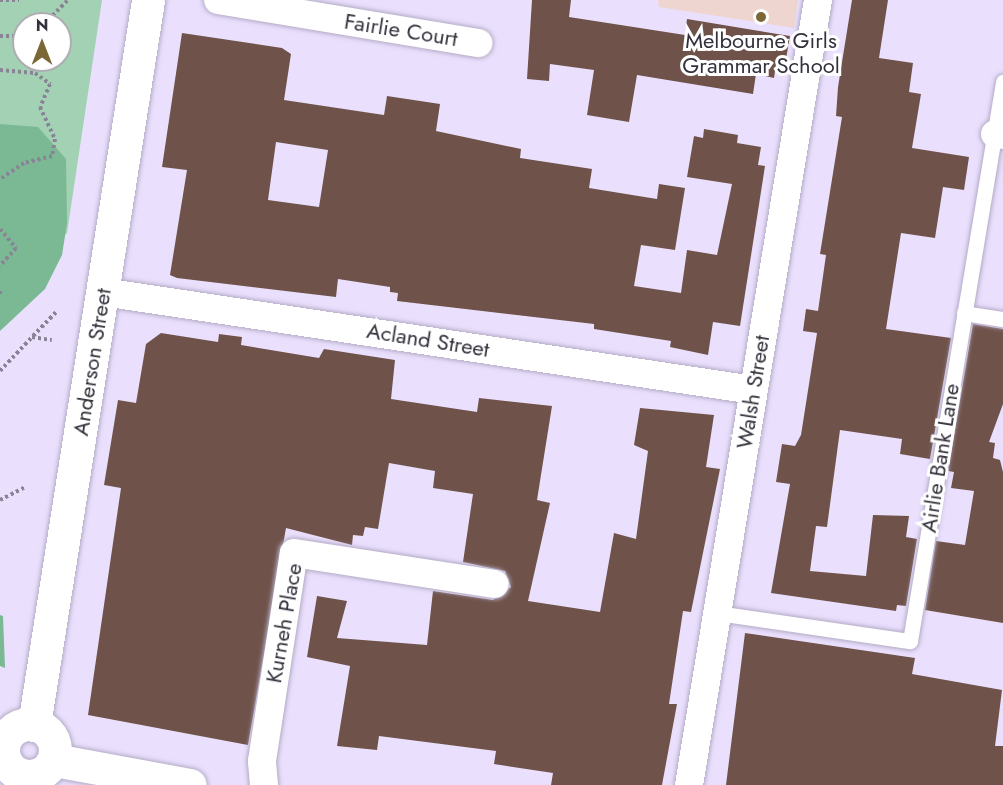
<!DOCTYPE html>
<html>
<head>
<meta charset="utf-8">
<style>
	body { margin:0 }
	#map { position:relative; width:1003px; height:785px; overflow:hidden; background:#eae0fd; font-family:Jost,sans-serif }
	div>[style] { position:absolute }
	.education>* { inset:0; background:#efd5cf }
	.green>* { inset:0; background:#a2d1b4 }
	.forest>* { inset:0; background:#7bb994 }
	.building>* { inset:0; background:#6f534a }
	.path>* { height:4px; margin-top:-2px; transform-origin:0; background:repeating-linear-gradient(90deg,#898396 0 3px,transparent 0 6px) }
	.roads { filter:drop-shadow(0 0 2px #b4abc6) drop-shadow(0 0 2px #b4abc6) }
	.lane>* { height:15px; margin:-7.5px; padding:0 7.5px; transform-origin:7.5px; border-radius:7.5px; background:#fff }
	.street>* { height:28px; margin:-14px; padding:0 14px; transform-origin:14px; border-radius:14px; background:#fff }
	.secondary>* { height:33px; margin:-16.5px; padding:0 16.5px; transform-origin:16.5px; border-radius:16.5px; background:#fff }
	.secondary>.ring { margin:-16.5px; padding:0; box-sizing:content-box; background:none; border:33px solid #fff; border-radius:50% }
	.dots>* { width:16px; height:16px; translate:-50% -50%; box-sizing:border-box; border:3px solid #fff; border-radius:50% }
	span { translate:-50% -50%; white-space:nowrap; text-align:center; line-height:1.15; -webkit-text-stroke:6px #fff; paint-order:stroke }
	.street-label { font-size:22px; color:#34313c }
	.poi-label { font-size:22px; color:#34313c }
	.north { position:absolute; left:12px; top:12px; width:60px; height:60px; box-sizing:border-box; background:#fff; border:2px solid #aeadb1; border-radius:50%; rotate:0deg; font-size:16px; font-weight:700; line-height:24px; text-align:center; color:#34313c }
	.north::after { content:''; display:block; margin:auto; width:21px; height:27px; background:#7b6635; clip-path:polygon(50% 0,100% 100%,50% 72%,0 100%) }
</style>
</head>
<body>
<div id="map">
	<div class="education">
		<i style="clip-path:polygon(658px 0,798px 0,794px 28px,659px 7px)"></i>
	</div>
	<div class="green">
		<i style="clip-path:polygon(evenodd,0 0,102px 0,67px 233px,0 291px,0 0,24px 24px,60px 24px,60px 60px,24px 60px,24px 24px)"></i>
	</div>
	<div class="forest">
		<i style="clip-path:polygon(0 124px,38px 127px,66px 159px,67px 223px,62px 255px,45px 289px,0 331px)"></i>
		<i style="clip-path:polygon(0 615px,3px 616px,5px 668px,0 666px)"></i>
	</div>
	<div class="building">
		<i style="clip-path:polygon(532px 0,571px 0,569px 17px,685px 35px,687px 19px,790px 36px,786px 59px,777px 57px,774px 78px,756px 74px,753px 94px,637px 75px,629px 122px,587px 115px,594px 70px,550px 64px,549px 81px,527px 79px)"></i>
		<i style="clip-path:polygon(852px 0,888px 0,879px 58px,913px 63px,909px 92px,921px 94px,912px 148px,969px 157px,964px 190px,943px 187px,935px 238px,901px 233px,886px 329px,951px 338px,930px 459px,900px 454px,902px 439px,840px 430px,827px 527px,816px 526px,810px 571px,866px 576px,873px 515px,909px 516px,906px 537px,917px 539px,906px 606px,897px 605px,896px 611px,771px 593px,790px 484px,776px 482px,782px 444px,795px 446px,801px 435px,817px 333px,803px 331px,806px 309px,818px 311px,826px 255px,820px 254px,842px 117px,836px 116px,838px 87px)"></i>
		<i style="clip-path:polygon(evenodd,182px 33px,282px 48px,291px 54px,284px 100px,384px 115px,387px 96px,440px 104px,436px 131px,521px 149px,520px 158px,592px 169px,589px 188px,657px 199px,659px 184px,685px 188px,675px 250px,641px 245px,634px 286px,681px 293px,687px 250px,717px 255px,732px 184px,687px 177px,694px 136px,703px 138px,704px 129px,738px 135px,737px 143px,761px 147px,758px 165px,765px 166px,740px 326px,713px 322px,708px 355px,670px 347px,671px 341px,594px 329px,594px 324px,397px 301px,398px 293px,390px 292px,390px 287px,338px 279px,336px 297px,177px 278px,170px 275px,187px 170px,162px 167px,182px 33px,276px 142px,328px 150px,319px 207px,268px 200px,276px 142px)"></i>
		<i style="clip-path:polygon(973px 324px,1003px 329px,1003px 404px,989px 442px,995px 443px,993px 458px,1000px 460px,1003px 472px,1003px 623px,925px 610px,936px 541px,965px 545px,974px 491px,951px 488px,954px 472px,948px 471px)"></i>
		<i style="clip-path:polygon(161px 333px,218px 342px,219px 334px,242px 337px,241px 345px,319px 358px,324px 349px,395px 360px,391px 399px,477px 412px,479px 398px,552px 406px,537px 500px,550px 503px,528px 601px,600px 612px,614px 533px,636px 539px,648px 451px,634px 445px,640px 408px,714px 415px,706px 467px,720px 469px,691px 612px,683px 611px,669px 704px,677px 704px,662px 785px,551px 785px,553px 773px,494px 764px,496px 751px,379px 736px,377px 750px,337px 746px,350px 666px,307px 657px,317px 596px,347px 601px,337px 638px,427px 645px,433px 591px,493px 600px,511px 587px,505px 571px,463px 562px,473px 494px,433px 488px,435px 471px,389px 463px,378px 529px,365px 527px,363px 536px,353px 535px,352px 545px,286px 528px,248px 745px,88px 715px,121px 488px,104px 485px,118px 400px,136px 403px,146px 344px)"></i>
		<i style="clip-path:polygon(745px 633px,915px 658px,912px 674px,1002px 690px,995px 746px,1003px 746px,1003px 785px,726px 785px)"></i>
	</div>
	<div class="path">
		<i style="left:0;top:0;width:19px"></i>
		<i style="left:44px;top:24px;width:34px;rotate:-45deg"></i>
		<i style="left:0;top:36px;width:24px"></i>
		<i style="left:0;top:70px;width:35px;rotate:5deg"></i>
		<i style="left:35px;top:73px;width:19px;rotate:36deg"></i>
		<i style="left:50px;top:84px;width:25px;rotate:113deg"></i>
		<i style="left:40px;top:107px;width:35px;rotate:65deg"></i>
		<i style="left:55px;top:139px;width:17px;rotate:100deg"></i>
		<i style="left:52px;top:156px;width:29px;rotate:166deg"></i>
		<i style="left:24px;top:163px;width:29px;rotate:146deg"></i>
		<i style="left:0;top:229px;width:25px;rotate:50deg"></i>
		<i style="left:16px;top:248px;width:24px;rotate:132deg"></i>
		<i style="left:0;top:291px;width:4px;rotate:90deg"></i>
		<i style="left:33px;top:336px;width:33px;rotate:-46deg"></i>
		<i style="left:0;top:371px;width:47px;rotate:-46.7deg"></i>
		<i style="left:32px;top:337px;width:20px;rotate:9deg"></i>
		<i style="left:0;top:500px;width:29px;rotate:-27deg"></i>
	</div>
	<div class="roads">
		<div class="lane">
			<i style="left:964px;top:313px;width:39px;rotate:9deg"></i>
			<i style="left:717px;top:613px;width:195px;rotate:8.3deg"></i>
			<i style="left:910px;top:641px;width:567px;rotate:-80.55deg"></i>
		</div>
		<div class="street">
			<i style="left:218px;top:0;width:264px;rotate:9.4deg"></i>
			<i style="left:995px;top:134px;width:8px;rotate:7deg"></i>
			<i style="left:103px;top:292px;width:657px;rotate:8.57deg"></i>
			<i style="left:264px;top:785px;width:24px;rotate:-95deg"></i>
			<i style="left:262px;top:761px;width:210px;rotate:-81.3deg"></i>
			<i style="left:294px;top:553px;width:203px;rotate:8.8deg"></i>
			<i style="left:689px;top:785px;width:796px;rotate:-80.67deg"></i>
		</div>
		<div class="secondary">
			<i class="ring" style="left:3px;top:724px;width:19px;height:19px"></i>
			<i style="left:34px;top:725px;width:734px;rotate:-81.06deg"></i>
			<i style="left:54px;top:760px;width:138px;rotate:10.4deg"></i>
		</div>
	</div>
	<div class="dots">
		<i style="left:761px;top:17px;background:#7b6635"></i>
	</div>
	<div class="street-label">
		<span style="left:401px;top:30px;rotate:9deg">Fairlie Court</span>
		<span style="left:428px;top:340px;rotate:9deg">Acland Street</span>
		<span style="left:92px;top:362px;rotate:-81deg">Anderson Street</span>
		<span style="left:753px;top:392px;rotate:-81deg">Walsh Street</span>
		<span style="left:940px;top:458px;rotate:-81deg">Airlie Bank Lane</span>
		<span style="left:284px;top:623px;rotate:-80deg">Kurneh Place</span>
	</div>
	<div class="poi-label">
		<span style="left:761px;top:53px">Melbourne Girls<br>Grammar School</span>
	</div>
	<div class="north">N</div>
</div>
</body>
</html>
